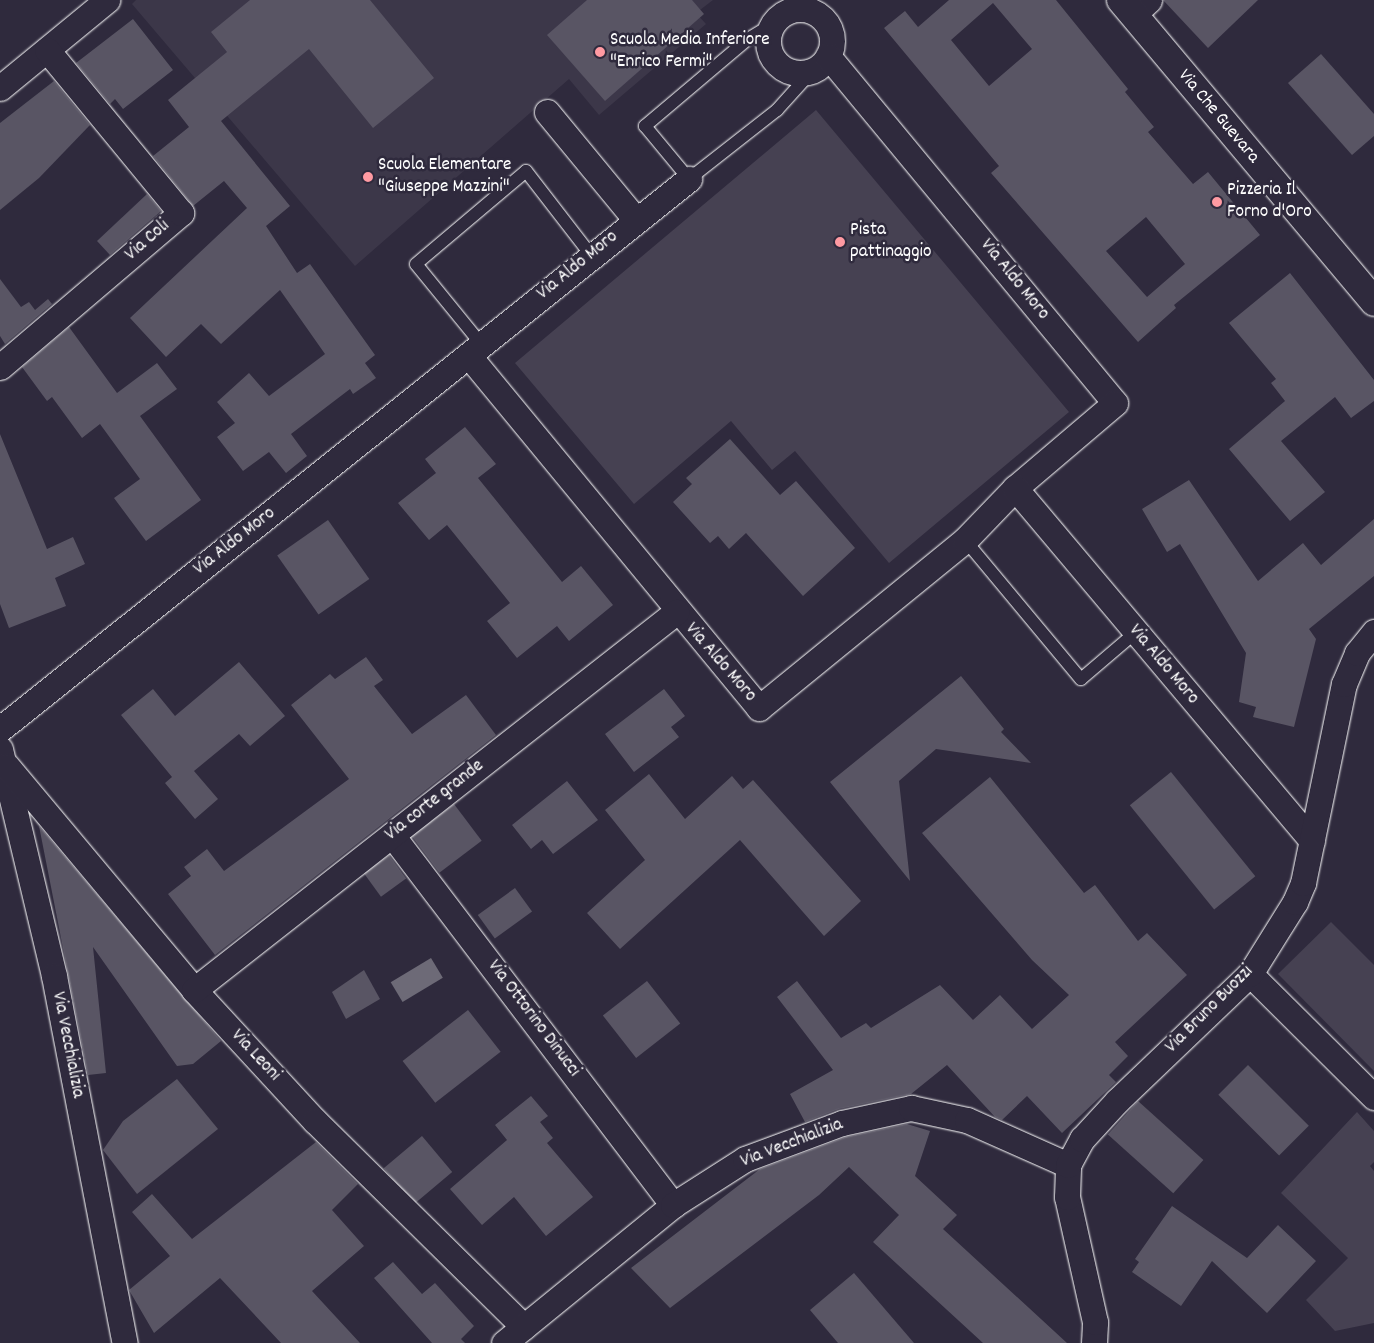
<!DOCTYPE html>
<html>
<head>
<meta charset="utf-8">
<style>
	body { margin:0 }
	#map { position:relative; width:1374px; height:1343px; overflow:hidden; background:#2f2a3d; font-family:Dekko,sans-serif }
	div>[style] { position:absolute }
	.built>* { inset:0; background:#3c3749 }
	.green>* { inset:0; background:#464152 }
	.water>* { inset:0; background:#6d6a77; transform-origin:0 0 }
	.building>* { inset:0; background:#595564; transform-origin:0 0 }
	.roads { filter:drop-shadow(0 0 1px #fff) drop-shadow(0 0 1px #fff) }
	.lane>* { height:12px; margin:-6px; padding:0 6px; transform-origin:6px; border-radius:6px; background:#2f2a3d }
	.street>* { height:25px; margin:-12.5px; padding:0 12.5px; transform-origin:12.5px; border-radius:12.5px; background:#2f2a3d }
	.street>.ring { margin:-12.5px; padding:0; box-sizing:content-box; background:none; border:25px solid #2f2a3d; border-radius:50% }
	.secondary>* { height:28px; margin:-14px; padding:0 14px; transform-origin:14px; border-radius:14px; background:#2f2a3d }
	.dots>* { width:14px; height:14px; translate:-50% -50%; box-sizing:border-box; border:2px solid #2f2a3d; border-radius:50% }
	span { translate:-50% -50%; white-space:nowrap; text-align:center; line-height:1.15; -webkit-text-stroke:5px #2f2a3d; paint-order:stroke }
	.poi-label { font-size:19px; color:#fff }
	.left { translate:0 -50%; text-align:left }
	.street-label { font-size:19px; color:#fff }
</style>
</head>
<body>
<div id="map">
	<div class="built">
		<i style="clip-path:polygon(136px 0,713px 0,696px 13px,706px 24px,599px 115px,569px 79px,355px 266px,132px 4px)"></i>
	</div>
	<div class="green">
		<i style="clip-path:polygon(816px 110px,1069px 412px,889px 563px,795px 451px,772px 470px,731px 421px,634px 504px,515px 363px)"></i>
		<i style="clip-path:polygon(1331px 922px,1374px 965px,1374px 1071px,1278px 974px)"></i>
		<i style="clip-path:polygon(1357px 1112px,1374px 1131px,1374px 1162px,1370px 1166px,1374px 1171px,1374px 1323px,1335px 1331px,1306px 1300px,1348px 1258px,1281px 1193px)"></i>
	</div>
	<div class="water">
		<i style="left:431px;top:958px;width:23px;height:47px;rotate:59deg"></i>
	</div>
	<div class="building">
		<i style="clip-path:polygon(250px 0,370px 0,434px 78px,373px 128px,309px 49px,221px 121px,290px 206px,266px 226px,297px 273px,310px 264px,375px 355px,365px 363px,376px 378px,353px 394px,350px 389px,291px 434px,307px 456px,286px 473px,269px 452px,243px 471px,217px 437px,235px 423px,217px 402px,249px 373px,269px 396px,325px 354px,280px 290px,221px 344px,201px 324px,166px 357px,130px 318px,247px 208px,224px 181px,193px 206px,153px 156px,189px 127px,168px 100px,227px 52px,211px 32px)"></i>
		<i style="clip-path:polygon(587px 0,692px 0,704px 14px,605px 101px,547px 35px)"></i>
		<i style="clip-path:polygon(evenodd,949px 0,1056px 0,1128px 89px,1125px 92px,1154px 127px,1148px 132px,1193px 184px,1208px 172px,1260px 235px,1174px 305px,1176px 308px,1138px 342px,991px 173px,999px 166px,884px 28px,905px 11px,918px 27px,949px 0,993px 3px,1032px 49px,989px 86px,951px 40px,993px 3px,949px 0,1146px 217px,1185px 264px,1147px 297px,1106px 251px,1146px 217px)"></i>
		<i style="clip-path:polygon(1163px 0,1258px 0,1208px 48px)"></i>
		<i style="clip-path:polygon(133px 19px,173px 70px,123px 109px,115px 99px,110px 104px,76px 63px)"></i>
		<i style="clip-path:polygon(1321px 54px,1374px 114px,1374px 136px,1352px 155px,1288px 83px)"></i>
		<i style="clip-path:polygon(54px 81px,90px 125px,39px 178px,0 210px,0 123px)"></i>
		<i style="clip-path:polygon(147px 194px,161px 211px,110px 255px,97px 241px)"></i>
		<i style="clip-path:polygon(1290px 273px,1374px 380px,1374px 401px,1351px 418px,1335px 397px,1281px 441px,1325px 492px,1290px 521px,1229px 449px,1285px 401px,1271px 383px,1276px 379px,1229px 323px)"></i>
		<i style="clip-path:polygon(0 279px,21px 307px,29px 302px,35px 310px,48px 299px,52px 304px,5px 344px,0 336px)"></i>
		<i style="clip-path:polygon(69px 327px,117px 393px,157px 363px,177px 389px,140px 416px,201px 500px,146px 541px,114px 498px,140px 479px,100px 424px,82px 438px,52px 397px,47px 401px,22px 367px)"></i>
		<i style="clip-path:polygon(465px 427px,496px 464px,478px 478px,562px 582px,581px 566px,613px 605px,569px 641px,557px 626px,517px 658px,487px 621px,510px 603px,447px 525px,429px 540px,398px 503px,436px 473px,425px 459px)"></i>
		<i style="clip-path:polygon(0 434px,47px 549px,73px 537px,85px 564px,55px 578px,66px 606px,9px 628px,0 604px)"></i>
		<i style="clip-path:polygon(730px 439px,780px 495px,796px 481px,855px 548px,803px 596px,746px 533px,729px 549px,718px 536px,710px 543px,673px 502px,692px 484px,686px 478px)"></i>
		<i style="clip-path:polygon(1189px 480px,1258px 581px,1303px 543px,1321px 565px,1374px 519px,1374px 576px,1309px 629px,1316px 639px,1294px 727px,1253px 717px,1256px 707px,1239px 702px,1246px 653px,1180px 544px,1167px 552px,1142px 509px)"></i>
		<i style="left:328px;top:520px;width:72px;height:62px;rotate:55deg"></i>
		<i style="clip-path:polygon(366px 657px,383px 680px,374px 686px,412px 734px,466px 695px,496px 735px,215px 955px,168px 894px,191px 876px,184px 867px,207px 849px,224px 871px,349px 779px,291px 705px,330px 674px,335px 679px)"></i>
		<i style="clip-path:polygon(239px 662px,285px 716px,250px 746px,239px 734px,194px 771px,218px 799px,195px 819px,165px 783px,172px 777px,121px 715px,153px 689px,175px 716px)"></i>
		<i style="clip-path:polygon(961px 676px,1004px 729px,1001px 732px,1031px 763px,936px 749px,899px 781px,910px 881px,830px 782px)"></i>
		<i style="clip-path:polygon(664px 689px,685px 716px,671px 727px,679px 737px,634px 772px,605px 734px)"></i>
		<i style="left:1171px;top:772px;width:134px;height:53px;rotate:51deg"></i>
		<i style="clip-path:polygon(649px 774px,685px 819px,732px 776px,743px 789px,753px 780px,861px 901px,824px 936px,740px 840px,620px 949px,587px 913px,645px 860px,605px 810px)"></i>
		<i style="clip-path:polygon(990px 777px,1084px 893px,1095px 885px,1138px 941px,1147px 933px,1187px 975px,1115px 1042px,1128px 1056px,1109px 1075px,1116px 1082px,1062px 1133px,1027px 1096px,1002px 1120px,995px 1117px,947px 1065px,911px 1094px,839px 1109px,805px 1122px,790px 1094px,833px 1070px,777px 997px,797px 981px,841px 1038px,866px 1023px,871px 1028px,940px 985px,973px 1020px,1000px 995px,1032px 1029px,1069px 995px,1032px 960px,922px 833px)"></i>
		<i style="clip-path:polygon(567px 781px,598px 820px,553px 854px,542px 840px,531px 849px,512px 825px)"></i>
		<i style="left:454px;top:804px;width:46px;height:53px;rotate:53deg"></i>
		<i style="clip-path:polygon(39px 826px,221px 1041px,193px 1064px,177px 1066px,93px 947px,106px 1073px,88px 1075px)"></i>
		<i style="left:389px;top:855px;width:29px;height:31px;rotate:54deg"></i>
		<i style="left:515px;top:888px;width:29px;height:46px;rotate:54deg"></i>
		<i style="clip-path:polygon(364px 970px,380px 999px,346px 1019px,332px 992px)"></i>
		<i style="left:647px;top:981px;width:54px;height:56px;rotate:52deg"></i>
		<i style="left:468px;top:1010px;width:53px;height:83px;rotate:52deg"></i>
		<i style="left:1248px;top:1065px;width:86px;height:42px;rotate:45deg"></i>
		<i style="clip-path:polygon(177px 1079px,218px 1129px,137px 1194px,103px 1150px,123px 1121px)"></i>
		<i style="clip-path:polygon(531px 1096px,548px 1116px,540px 1122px,553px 1138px,547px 1143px,593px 1197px,546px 1236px,514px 1197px,482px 1225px,450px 1189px,507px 1140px,495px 1125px)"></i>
		<i style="left:1138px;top:1101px;width:88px;height:45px;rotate:42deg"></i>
		<i style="clip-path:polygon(907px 1124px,930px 1131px,915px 1176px,957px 1215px,943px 1229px,1067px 1343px,983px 1343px,873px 1242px,899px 1215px,849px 1167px,819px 1195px,670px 1308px,631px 1268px,760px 1169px,846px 1137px)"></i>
		<i style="left:422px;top:1136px;width:47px;height:50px;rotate:50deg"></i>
		<i style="clip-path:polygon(316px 1142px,358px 1184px,332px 1210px,364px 1246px,312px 1291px,360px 1343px,281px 1343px,220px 1278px,154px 1333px,129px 1290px,170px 1256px,132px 1212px,152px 1194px,192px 1239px)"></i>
		<i style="clip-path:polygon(1172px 1206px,1247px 1258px,1278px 1225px,1316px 1261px,1267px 1313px,1212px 1261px,1181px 1306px,1132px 1272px,1139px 1262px,1135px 1259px)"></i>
		<i style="clip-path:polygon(393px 1262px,422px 1294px,435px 1283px,474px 1326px,461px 1339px,465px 1343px,432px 1343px,374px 1278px)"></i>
		<i style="clip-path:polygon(854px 1273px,914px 1343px,838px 1343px,810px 1310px)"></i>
	</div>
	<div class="roads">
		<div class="lane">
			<i style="left:773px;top:24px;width:29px;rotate:149deg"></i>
			<i style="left:748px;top:39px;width:135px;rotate:139.8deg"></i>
			<i style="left:645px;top:126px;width:69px;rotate:50.3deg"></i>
			<i style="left:689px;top:179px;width:112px;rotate:-38.1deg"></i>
			<i style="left:777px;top:110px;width:54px;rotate:-48deg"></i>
			<i style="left:482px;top:345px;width:104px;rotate:-129.2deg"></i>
			<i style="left:416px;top:264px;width:144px;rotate:-40.2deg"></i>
			<i style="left:526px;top:171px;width:106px;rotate:52.3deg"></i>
			<i style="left:965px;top:540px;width:181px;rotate:50.2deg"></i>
			<i style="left:1081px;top:679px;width:72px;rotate:-40.5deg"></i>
		</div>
		<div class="street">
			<i class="ring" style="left:768px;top:9px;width:39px;height:39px"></i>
			<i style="left:1133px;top:15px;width:22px;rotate:-43deg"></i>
			<i style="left:828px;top:56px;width:450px;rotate:50.4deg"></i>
			<i style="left:1115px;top:403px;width:131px;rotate:139.6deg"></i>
			<i style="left:0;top:88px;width:139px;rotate:-39.4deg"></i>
			<i style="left:547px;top:112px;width:140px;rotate:50.5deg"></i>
			<i style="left:469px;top:356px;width:456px;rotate:50.5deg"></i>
			<i style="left:759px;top:708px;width:266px;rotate:-39.2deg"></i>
			<i style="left:965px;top:540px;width:72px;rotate:-46.1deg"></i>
			<i style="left:1015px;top:488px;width:461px;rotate:49.9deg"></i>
			<i style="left:0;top:367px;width:238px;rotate:-40.4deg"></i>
			<i style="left:181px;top:213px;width:211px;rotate:-129.4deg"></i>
			<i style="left:0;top:729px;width:882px;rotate:-38.6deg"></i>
			<i style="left:0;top:749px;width:233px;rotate:76.6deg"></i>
			<i style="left:54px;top:976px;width:374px;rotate:79.1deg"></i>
			<i style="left:7px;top:766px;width:292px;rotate:50.1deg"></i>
			<i style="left:194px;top:990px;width:178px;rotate:47.3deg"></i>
			<i style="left:315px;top:1121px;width:293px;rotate:44.6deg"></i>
			<i style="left:392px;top:835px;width:465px;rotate:52.8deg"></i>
			<i style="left:1250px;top:974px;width:175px;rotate:44.8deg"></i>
			<i style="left:194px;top:990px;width:613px;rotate:-38.1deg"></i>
			<i style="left:504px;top:1343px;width:218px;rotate:-39.2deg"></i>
			<i style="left:673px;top:1205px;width:85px;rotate:-32.6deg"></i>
			<i style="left:745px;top:1159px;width:103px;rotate:-20.4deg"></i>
			<i style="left:842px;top:1123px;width:71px;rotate:-12.3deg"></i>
			<i style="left:911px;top:1108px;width:57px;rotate:12.1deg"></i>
			<i style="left:967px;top:1120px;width:111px;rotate:24deg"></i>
			<i style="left:1094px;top:1343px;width:21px;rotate:-87deg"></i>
			<i style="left:1095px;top:1322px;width:128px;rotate:-102.6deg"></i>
			<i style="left:1067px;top:1197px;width:32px;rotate:-88deg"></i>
			<i style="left:1068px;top:1165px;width:30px;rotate:-62deg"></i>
			<i style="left:1082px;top:1139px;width:52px;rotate:-47.4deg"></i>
			<i style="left:1117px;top:1101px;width:184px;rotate:-43.7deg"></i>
			<i style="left:1250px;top:974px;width:85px;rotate:-58deg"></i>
			<i style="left:1295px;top:902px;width:21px;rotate:-67deg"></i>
			<i style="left:1303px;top:883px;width:203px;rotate:-78.4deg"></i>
			<i style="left:1344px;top:684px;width:34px;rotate:-67deg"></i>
			<i style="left:1357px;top:653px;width:27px;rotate:-51deg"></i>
		</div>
		<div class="secondary">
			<i style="left:1121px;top:0;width:394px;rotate:50deg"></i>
		</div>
	</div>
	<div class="dots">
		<i style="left:600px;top:52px;background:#ff9aa2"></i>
		<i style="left:368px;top:177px;background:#ff9aa2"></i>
		<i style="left:1217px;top:202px;background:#ff9aa2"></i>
		<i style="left:840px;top:242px;background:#ff9aa2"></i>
	</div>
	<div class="poi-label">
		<span class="left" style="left:610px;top:52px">Scuola Media Inferiore<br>"Enrico Fermi"</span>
		<span class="left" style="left:378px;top:177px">Scuola Elementare<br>"Giuseppe Mazzini"</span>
		<span class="left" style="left:1227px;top:202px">Pizzeria Il<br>Forno d'Oro</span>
		<span class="left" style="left:850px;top:242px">Pista<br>pattinaggio</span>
	</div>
	<div class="street-label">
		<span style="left:1218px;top:117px;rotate:50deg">Via Che Guevara</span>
		<span style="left:148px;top:241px;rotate:-41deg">Via Coli</span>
		<span style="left:578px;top:266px;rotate:-39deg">Via Aldo Moro</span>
		<span style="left:1014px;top:280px;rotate:51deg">Via Aldo Moro</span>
		<span style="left:235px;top:542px;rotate:-38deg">Via Aldo Moro</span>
		<span style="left:720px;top:663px;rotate:49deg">Via Aldo Moro</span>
		<span style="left:1163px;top:665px;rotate:50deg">Via Aldo Moro</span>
		<span style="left:435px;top:801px;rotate:-38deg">Via corte grande</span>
		<span style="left:1210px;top:1010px;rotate:-45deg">Via Bruno Buozzi</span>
		<span style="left:533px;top:1019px;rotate:53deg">Via Ottorino Dinucci</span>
		<span style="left:67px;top:1045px;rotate:79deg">Via Vecchializia</span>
		<span style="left:255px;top:1056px;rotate:47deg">Via Leoni</span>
		<span style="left:792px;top:1144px;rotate:-21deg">Via Vecchializia</span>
	</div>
</div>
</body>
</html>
